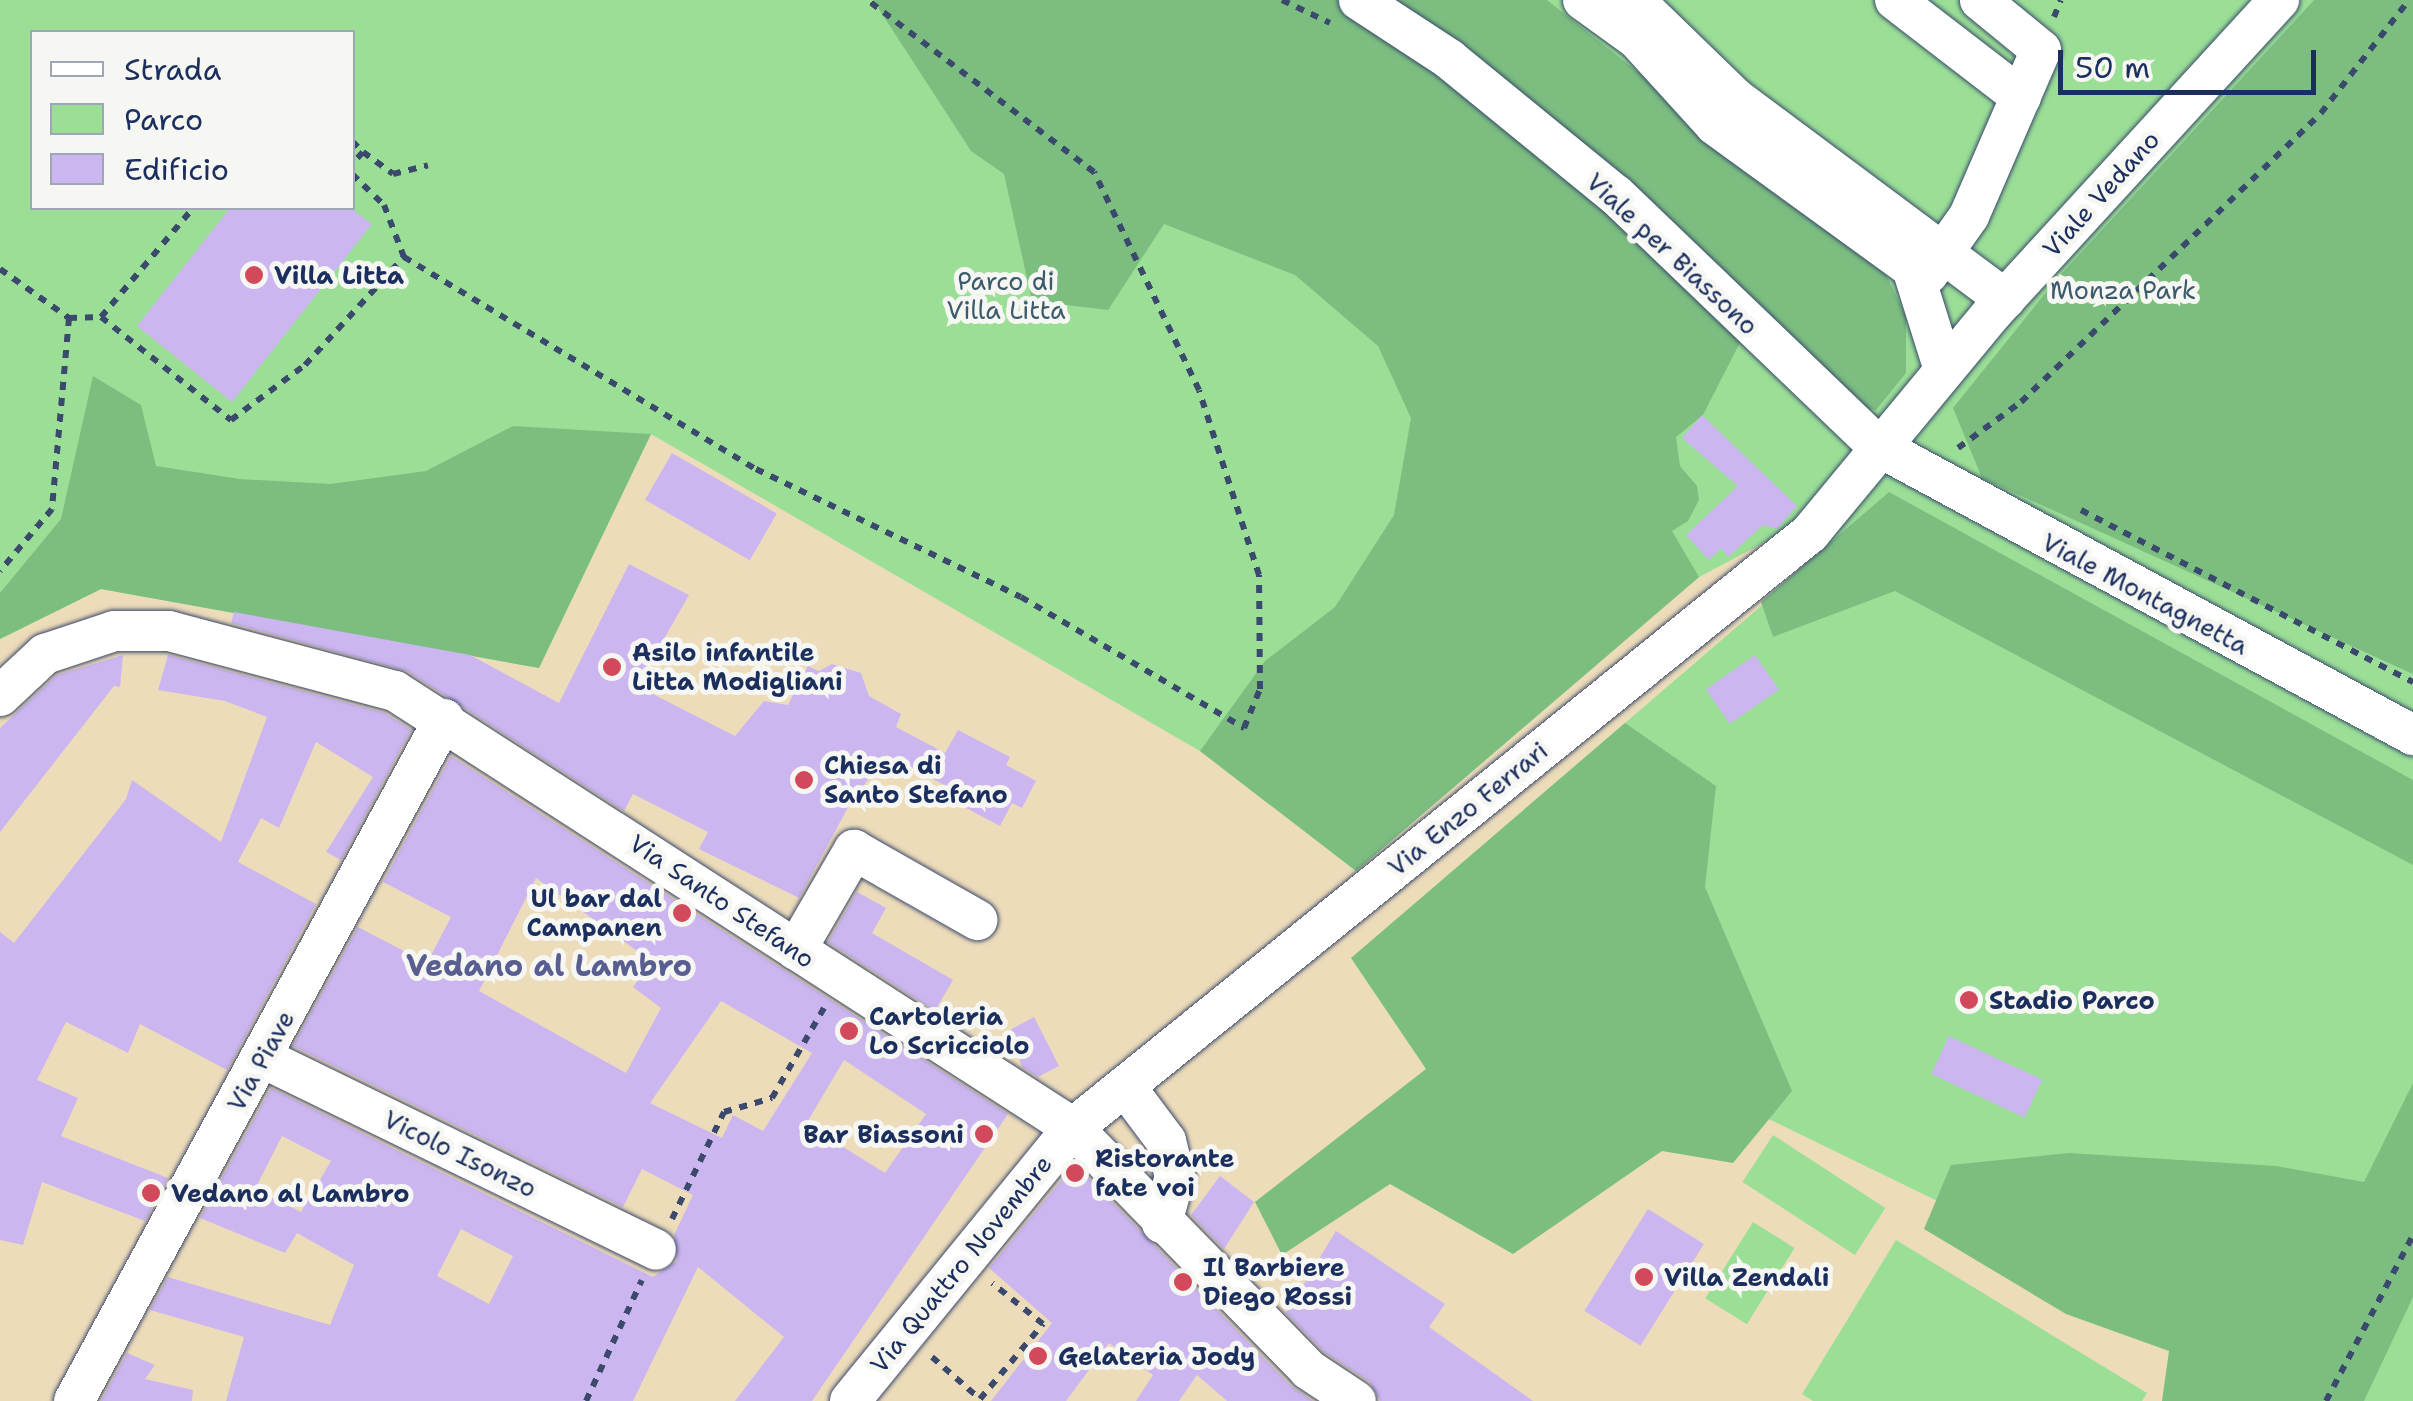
<!DOCTYPE html>
<html>
<head>
<meta charset="utf-8">
<style>
	body { margin:0 }
	#map { position:relative; width:2413px; height:1401px; overflow:hidden; background:#eddcba; font-family:"Shantell Sans",sans-serif }
	div>[style] { position:absolute }
	.green>* { inset:0; background:#9bdf97; transform-origin:0 0 }
	.forest>* { inset:0; background:#7cbe80 }
	.building>* { inset:0; background:#ccb6f0; transform-origin:0 0 }
	.path>* { height:6px; margin-top:-3px; transform-origin:0; background:repeating-linear-gradient(90deg,#3a496c 0 8px,transparent 0 16px) }
	.roads { filter:drop-shadow(0 0 2px #3a496c) drop-shadow(0 0 2px #3a496c) }
	.minor>* { height:40px; margin:-20px; padding:0 20px; transform-origin:20px; border-radius:20px; background:#fff }
	.dots>* { width:28px; height:28px; translate:-50% -50%; box-sizing:border-box; border:5px solid #f6f6f2; border-radius:50% }
	span { translate:-50% -50%; white-space:nowrap; text-align:center; line-height:1.15; -webkit-text-stroke:10px #f6f6f2; paint-order:stroke }
	.street-label { font-size:25px; color:#1b2f5e }
	.poi-label { font-size:25px; color:#1b2f5e; font-weight:700 }
	.left { translate:0 -50%; text-align:left }
	.right { translate:-100% -50%; text-align:right }
	.park-label { font-size:25px; color:#3b5b6c }
	.quarter-label { font-size:30px; color:#595e91; font-weight:700 }
	.legend { position:absolute; left:30px; top:30px; width:325px; height:180px; box-sizing:border-box; background:#f6f6f2; border:2px solid #9ea6b7; margin:0; padding:12px 18px; list-style:none; font-size:30px; color:#1b2f5e }
	.legend li { display:flex; align-items:center; gap:20px; height:50px }
	.legend b { width:50px; border:2px solid #9ea6b7 }
	.scale { position:absolute; left:2058px; top:50px; width:258px; height:45px; box-sizing:border-box; border:5px solid #1b2f5e; border-top:0; padding-left:12px; font-size:30px; line-height:35px; white-space:nowrap; color:#1b2f5e; -webkit-text-stroke:8px #f6f6f2; paint-order:stroke }
</style>
</head>
<body>
<div id="map">
	<div class="green">
		<i style="clip-path:polygon(evenodd,0 0,2413px 0,2413px 1401px,2308px 1401px,2315px 1385px,1383px 931px,1831px 546px,1803px 522px,1699px 577px,1356px 871px,1200px 751px,651px 434px,539px 668px,101px 589px,0 639px,0 0,32px 32px,352px 32px,352px 208px,32px 208px,32px 32px)"></i>
		<i style="left:1773px;top:1135px;width:134px;height:56px;rotate:33deg"></i>
		<i style="left:1753px;top:1222px;width:49px;height:90px;rotate:32deg"></i>
		<i style="clip-path:polygon(1896px 1240px,2147px 1393px,2142px 1401px,1813px 1401px,1802px 1394px)"></i>
	</div>
	<div class="forest">
		<i style="clip-path:polygon(873px 0,1547px 0,1882px 266px,1906px 317px,1906px 373px,1876px 410px,1857px 406px,1750px 323px,1703px 415px,1676px 437px,1680px 466px,1697px 486px,1699px 500px,1688px 521px,1672px 531px,1699px 577px,1356px 871px,1200px 751px,1265px 661px,1335px 607px,1394px 515px,1411px 418px,1378px 346px,1295px 275px,1164px 224px,1108px 310px,1032px 301px,1004px 174px,971px 151px)"></i>
		<i style="clip-path:polygon(2314px 0,2413px 0,2413px 674px,1982px 478px,1953px 408px,2055px 281px)"></i>
		<i style="clip-path:polygon(93px 376px,141px 405px,156px 466px,240px 479px,330px 484px,426px 471px,513px 426px,651px 434px,539px 668px,101px 589px,0 639px,0 593px,61px 519px)"></i>
		<i style="clip-path:polygon(1889px 492px,2413px 780px,2413px 865px,1895px 591px,1773px 637px,1761px 602px)"></i>
		<i style="clip-path:polygon(1625px 723px,1716px 786px,1705px 887px,1792px 1091px,1733px 1163px,1662px 1151px,1513px 1254px,1390px 1184px,1282px 1255px,1255px 1202px,1426px 1069px,1351px 958px)"></i>
		<i style="clip-path:polygon(2413px 1083px,2413px 1297px,2364px 1401px,2162px 1401px,2169px 1351px,2066px 1314px,1924px 1229px,1951px 1165px,2069px 1153px,2276px 1166px,2364px 1182px)"></i>
	</div>
	<div class="building">
		<i style="clip-path:polygon(230px 208px,350px 208px,372px 224px,232px 402px,137px 326px)"></i>
		<i style="clip-path:polygon(1702px 415px,1797px 506px,1777px 529px,1763px 525px,1728px 557px,1721px 548px,1709px 560px,1686px 535px,1738px 486px,1682px 438px)"></i>
		<i style="left:672px;top:453px;width:121px;height:54px;rotate:30deg"></i>
		<i style="clip-path:polygon(629px 564px,689px 595px,637px 686px,735px 736px,764px 701px,788px 705px,808px 666px,819px 671px,832px 664px,861px 673px,869px 696px,901px 714px,896px 727px,945px 753px,958px 730px,1010px 757px,1006px 765px,1036px 781px,1022px 808px,1012px 803px,1000px 826px,949px 799px,954px 790px,887px 755px,851px 802px,799px 898px,699px 849px,708px 832px,633px 794px,624px 811px,407px 671px,231px 623px,234px 612px,470px 655px,559px 703px)"></i>
		<i style="clip-path:polygon(123px 655px,120px 687px,114px 686px,0 832px,0 728px,57px 675px)"></i>
		<i style="clip-path:polygon(168px 655px,385px 713px,411px 730px,341px 860px,326px 852px,373px 777px,316px 742px,279px 828px,261px 818px,238px 862px,316px 904px,227px 1070px,140px 1024px,128px 1053px,66px 1022px,37px 1080px,78px 1098px,61px 1136px,168px 1178px,145px 1221px,42px 1182px,23px 1245px,0 1240px,0 932px,14px 943px,126px 799px,132px 780px,221px 842px,267px 717px,225px 701px,158px 690px)"></i>
		<i style="left:1755px;top:655px;width:42px;height:60px;rotate:55deg"></i>
		<i style="clip-path:polygon(evenodd,451px 756px,1008px 1114px,812px 1401px,735px 1401px,784px 1337px,698px 1267px,633px 1401px,226px 1401px,244px 1337px,150px 1310px,168px 1277px,330px 1325px,354px 1265px,297px 1233px,285px 1253px,200px 1218px,271px 1088px,653px 1277px,677px 1261px,674px 1235px,693px 1195px,642px 1169px,623px 1207px,293px 1046px,358px 927px,427px 963px,451px 917px,383px 882px,451px 756px,536px 878px,651px 961px,633px 987px,661px 1008px,626px 1073px,479px 991px,536px 878px,451px 756px,721px 1001px,812px 1053px,763px 1131px,733px 1115px,722px 1138px,650px 1103px,721px 1001px,451px 756px,844px 1060px,926px 1114px,885px 1173px,806px 1124px,844px 1060px,451px 756px,282px 1136px,331px 1161px,301px 1212px,255px 1189px,282px 1136px,451px 756px,461px 1229px,513px 1256px,489px 1304px,437px 1276px,461px 1229px)"></i>
		<i style="clip-path:polygon(857px 892px,886px 908px,872px 933px,953px 980px,935px 1011px,828px 942px)"></i>
		<i style="clip-path:polygon(1034px 1017px,1059px 1066px,1038px 1077px,1022px 1067px,1010px 1030px)"></i>
		<i style="left:1949px;top:1036px;width:103px;height:42px;rotate:25deg"></i>
		<i style="clip-path:polygon(1075px 1164px,1292px 1387px,1313px 1401px,1227px 1401px,1197px 1375px,1179px 1401px,1136px 1401px,1153px 1375px,1109px 1343px,1066px 1401px,991px 1401px,1052px 1323px,989px 1268px)"></i>
		<i style="clip-path:polygon(1220px 1176px,1254px 1202px,1224px 1249px,1191px 1215px)"></i>
		<i style="left:1648px;top:1209px;width:66px;height:120px;rotate:32deg"></i>
		<i style="clip-path:polygon(1336px 1231px,1445px 1304px,1429px 1327px,1533px 1401px,1380px 1401px,1370px 1382px,1324px 1352px,1286px 1313px)"></i>
		<i style="clip-path:polygon(127px 1353px,155px 1365px,145px 1379px,193px 1390px,192px 1401px,101px 1401px)"></i>
	</div>
	<div class="path">
		<i style="left:1282px;top:0;width:53px;rotate:25.6deg"></i>
		<i style="left:2054px;top:17px;width:18px;rotate:-68deg"></i>
		<i style="left:352px;top:141px;width:16px;rotate:45deg"></i>
		<i style="left:363px;top:152px;width:16px;rotate:133deg"></i>
		<i style="left:363px;top:152px;width:37px;rotate:36deg"></i>
		<i style="left:393px;top:174px;width:36px;rotate:-14deg"></i>
		<i style="left:352px;top:174px;width:45px;rotate:44.1deg"></i>
		<i style="left:384px;top:205px;width:56px;rotate:69deg"></i>
		<i style="left:404px;top:257px;width:411px;rotate:31.1deg"></i>
		<i style="left:756px;top:469px;width:294px;rotate:25.8deg"></i>
		<i style="left:1021px;top:597px;width:259px;rotate:30.4deg"></i>
		<i style="left:1244px;top:728px;width:42px;rotate:-67.7deg"></i>
		<i style="left:1260px;top:689px;width:114px;rotate:-90.5deg"></i>
		<i style="left:1259px;top:575px;width:194px;rotate:-108deg"></i>
		<i style="left:1199px;top:390px;width:242px;rotate:-115.7deg"></i>
		<i style="left:1094px;top:172px;width:285px;rotate:-142.8deg"></i>
		<i style="left:0;top:269px;width:85px;rotate:35.4deg"></i>
		<i style="left:69px;top:318px;width:192px;rotate:95.1deg"></i>
		<i style="left:52px;top:509px;width:81px;rotate:130deg"></i>
		<i style="left:101px;top:317px;width:143px;rotate:-49.8deg"></i>
		<i style="left:69px;top:318px;width:32px;rotate:-2deg"></i>
		<i style="left:101px;top:317px;width:166px;rotate:38.4deg"></i>
		<i style="left:231px;top:420px;width:92px;rotate:-36.6deg"></i>
		<i style="left:305px;top:365px;width:147px;rotate:-47.5deg"></i>
		<i style="left:1958px;top:448px;width:78px;rotate:-36.1deg"></i>
		<i style="left:2021px;top:402px;width:417px;rotate:-43.9deg"></i>
		<i style="left:2321px;top:113px;width:143px;rotate:-52.1deg"></i>
		<i style="left:2081px;top:510px;width:374px;rotate:27.4deg"></i>
		<i style="left:672px;top:1219px;width:119px;rotate:-64.1deg"></i>
		<i style="left:724px;top:1112px;width:50px;rotate:-16.3deg"></i>
		<i style="left:772px;top:1098px;width:104px;rotate:-60deg"></i>
		<i style="left:932px;top:1357px;width:64px;rotate:41.2deg"></i>
		<i style="left:980px;top:1399px;width:98px;rotate:-50deg"></i>
		<i style="left:1043px;top:1324px;width:65px;rotate:-141.2deg"></i>
		<i style="left:586px;top:1401px;width:133px;rotate:-65.2deg"></i>
		<i style="left:2326px;top:1401px;width:187px;rotate:-62.3deg"></i>
	</div>
	<div class="roads">
		<div class="minor">
			<i style="left:1359px;top:0;width:108px;rotate:33.2deg"></i>
			<i style="left:1449px;top:59px;width:215px;rotate:39.2deg"></i>
			<i style="left:1616px;top:195px;width:364px;rotate:43.8deg"></i>
			<i style="left:1879px;top:447px;width:607px;rotate:28.34deg"></i>
			<i style="left:1583px;top:0;width:67px;rotate:35.8deg"></i>
			<i style="left:1637px;top:39px;width:116px;rotate:47.8deg"></i>
			<i style="left:1715px;top:125px;width:243px;rotate:36deg"></i>
			<i style="left:1912px;top:268px;width:107px;rotate:72.6deg"></i>
			<i style="left:1634px;top:0;width:141px;rotate:44.1deg"></i>
			<i style="left:1735px;top:98px;width:337px;rotate:36.7deg"></i>
			<i style="left:1895px;top:0;width:159px;rotate:37.6deg"></i>
			<i style="left:1928px;top:274px;width:71px;rotate:-54.7deg"></i>
			<i style="left:1969px;top:216px;width:181px;rotate:-66.6deg"></i>
			<i style="left:2041px;top:50px;width:79px;rotate:-140.7deg"></i>
			<i style="left:0;top:696px;width:62px;rotate:-43deg"></i>
			<i style="left:45px;top:654px;width:73px;rotate:-18.4deg"></i>
			<i style="left:114px;top:631px;width:55px"></i>
			<i style="left:169px;top:631px;width:234px;rotate:14.9deg"></i>
			<i style="left:395px;top:691px;width:807px;rotate:32.8deg"></i>
			<i style="left:1073px;top:1128px;width:338px;rotate:45.7deg"></i>
			<i style="left:1309px;top:1370px;width:56px;rotate:33.4deg"></i>
			<i style="left:796px;top:950px;width:116px;rotate:-59.9deg"></i>
			<i style="left:854px;top:850px;width:142px;rotate:29.6deg"></i>
			<i style="left:263px;top:1058px;width:437px;rotate:26deg"></i>
			<i style="left:1125px;top:1086px;width:69px;rotate:53.3deg"></i>
			<i style="left:1166px;top:1141px;width:36px;rotate:76deg"></i>
			<i style="left:1175px;top:1176px;width:49px;rotate:105.5deg"></i>
			<i style="left:74px;top:1401px;width:776px;rotate:-61.52deg"></i>
			<i style="left:850px;top:1401px;width:353px;rotate:-50.8deg"></i>
			<i style="left:1073px;top:1128px;width:947px;rotate:-38.91deg"></i>
			<i style="left:1810px;top:533px;width:286px;rotate:-50.4deg"></i>
			<i style="left:1992px;top:313px;width:425px;rotate:-47.5deg"></i>
		</div>
	</div>
	<div class="dots">
		<i style="left:254px;top:275px;background:#d1495b"></i>
		<i style="left:612px;top:667px;background:#d1495b"></i>
		<i style="left:804px;top:780px;background:#d1495b"></i>
		<i style="left:682px;top:913px;background:#d1495b"></i>
		<i style="left:1969px;top:1000px;background:#d1495b"></i>
		<i style="left:849px;top:1031px;background:#d1495b"></i>
		<i style="left:984px;top:1134px;background:#d1495b"></i>
		<i style="left:1075px;top:1173px;background:#d1495b"></i>
		<i style="left:151px;top:1193px;background:#d1495b"></i>
		<i style="left:1644px;top:1277px;background:#d1495b"></i>
		<i style="left:1183px;top:1282px;background:#d1495b"></i>
		<i style="left:1038px;top:1356px;background:#d1495b"></i>
	</div>
	<div class="street-label">
		<span style="left:2101px;top:194px;rotate:-48deg">Viale Vedano</span>
		<span style="left:1672px;top:254px;rotate:43deg">Viale per Biassono</span>
		<span style="left:2145px;top:594px;rotate:28deg">Viale Montagnetta</span>
		<span style="left:1468px;top:809px;rotate:-39deg">Via Enzo Ferrari</span>
		<span style="left:722px;top:901px;rotate:34deg">Via Santo Stefano</span>
		<span style="left:261px;top:1061px;rotate:-61deg">Via Piave</span>
		<span style="left:460px;top:1154px;rotate:26deg">Vicolo Isonzo</span>
		<span style="left:961px;top:1264px;rotate:-51deg">Via Quattro Novembre</span>
	</div>
	<div class="poi-label">
		<span class="left" style="left:274px;top:275px">Villa Litta</span>
		<span class="left" style="left:632px;top:667px">Asilo infantile<br>Litta Modigliani</span>
		<span class="left" style="left:824px;top:780px">Chiesa di<br>Santo Stefano</span>
		<span class="right" style="left:662px;top:913px">Ul bar dal<br>Campanen</span>
		<span class="left" style="left:1989px;top:1000px">Stadio Parco</span>
		<span class="left" style="left:869px;top:1031px">Cartoleria<br>Lo Scricciolo</span>
		<span class="right" style="left:964px;top:1134px">Bar Biassoni</span>
		<span class="left" style="left:1095px;top:1173px">Ristorante<br>fate voi</span>
		<span class="left" style="left:171px;top:1193px">Vedano al Lambro</span>
		<span class="left" style="left:1203px;top:1282px">Il Barbiere<br>Diego Rossi</span>
		<span class="left" style="left:1664px;top:1277px">Villa Zendali</span>
		<span class="left" style="left:1058px;top:1356px">Gelateria Jody</span>
	</div>
	<div class="park-label">
		<span style="left:1006px;top:296px">Parco di<br>Villa Litta</span>
		<span style="left:2123px;top:290px">Monza Park</span>
	</div>
	<div class="quarter-label">
		<span style="left:549px;top:966px">Vedano al Lambro</span>
	</div>
	<ul class="legend">
	<li><b style="height:12px;background:#fff"></b>Strada</li>
	<li><b style="height:28px;background:#9bdf97"></b>Parco</li>
	<li><b style="height:28px;background:#ccb6f0"></b>Edificio</li>
	</ul>
	<div class="scale">50 m</div>
</div>
</body>
</html>
